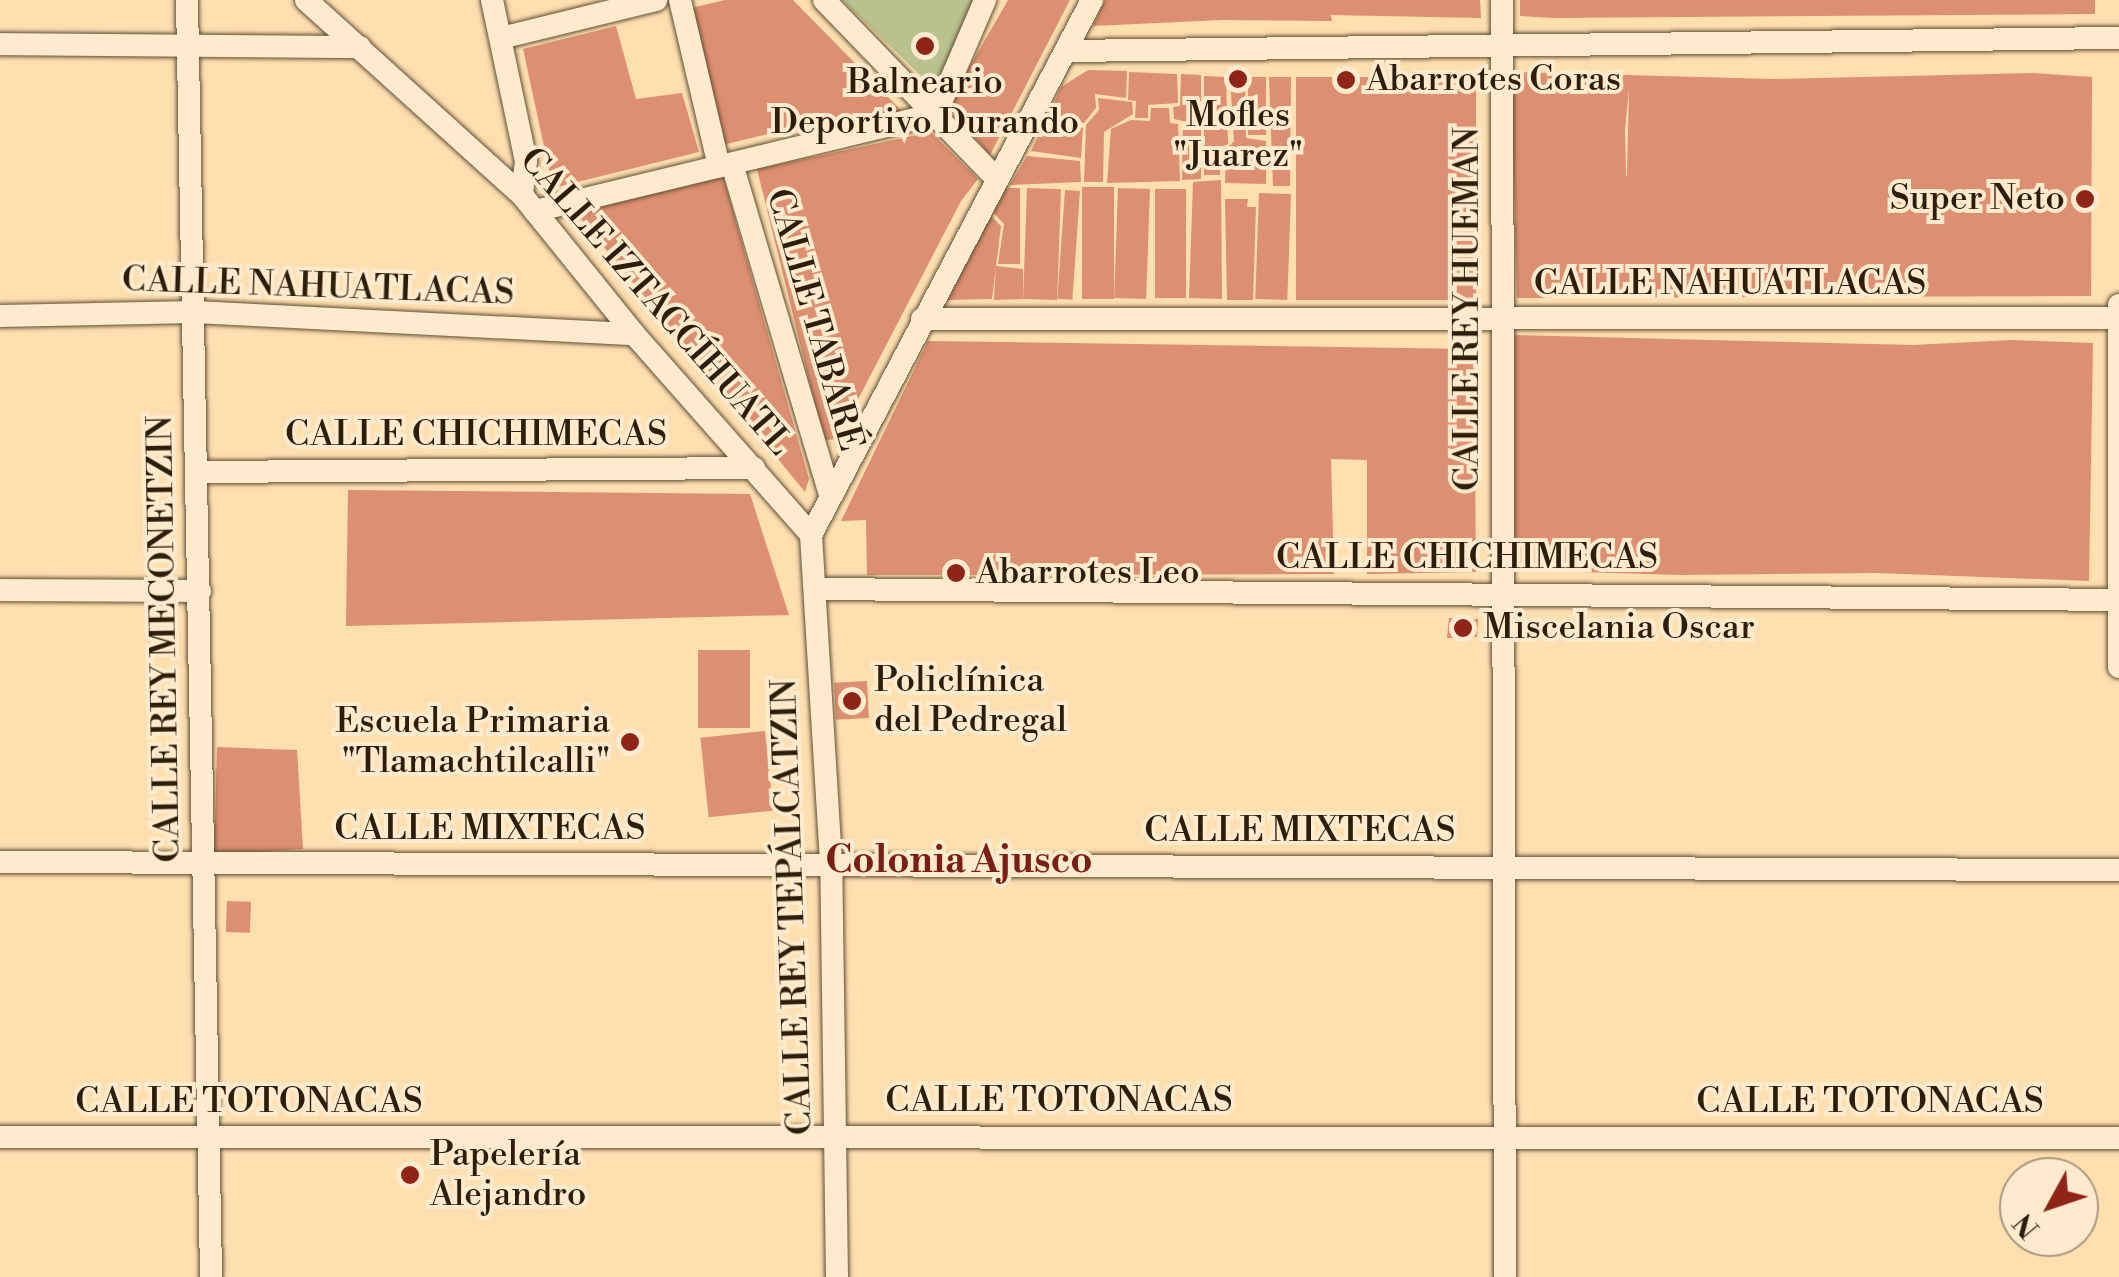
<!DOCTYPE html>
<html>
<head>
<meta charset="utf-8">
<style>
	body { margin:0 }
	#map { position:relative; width:2119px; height:1277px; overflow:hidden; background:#fddfb0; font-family:"Libre Bodoni",serif }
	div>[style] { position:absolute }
	.green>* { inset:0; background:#bac390 }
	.building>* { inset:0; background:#dd8f71; transform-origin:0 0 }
	.roads { filter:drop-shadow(0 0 2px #614e33) drop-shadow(0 0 2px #614e33) }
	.minor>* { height:22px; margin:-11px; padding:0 11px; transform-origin:11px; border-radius:11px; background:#feeacc }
	.dots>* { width:28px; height:28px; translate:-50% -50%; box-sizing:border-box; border:5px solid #feeacc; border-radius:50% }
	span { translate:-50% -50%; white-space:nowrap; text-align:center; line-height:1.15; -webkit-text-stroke:8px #feeacc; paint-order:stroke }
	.poi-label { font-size:35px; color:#2d1d09 }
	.left { translate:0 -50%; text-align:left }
	.right { translate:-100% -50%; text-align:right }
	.street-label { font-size:35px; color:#2d1d09 }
	.neighbourhood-label { font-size:38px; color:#7a1f14; font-weight:700 }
	.north { position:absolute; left:1999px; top:1157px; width:100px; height:100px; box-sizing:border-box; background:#feeacc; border:2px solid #aa987e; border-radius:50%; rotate:230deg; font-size:28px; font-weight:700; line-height:40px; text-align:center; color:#2d1d09 }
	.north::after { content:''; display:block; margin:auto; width:35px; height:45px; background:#8f2418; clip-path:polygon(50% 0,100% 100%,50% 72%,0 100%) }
</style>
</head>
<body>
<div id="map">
	<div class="green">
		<i style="clip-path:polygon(842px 0,981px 0,939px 93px)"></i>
	</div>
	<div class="building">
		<i style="clip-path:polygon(725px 0,793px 0,905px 114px,837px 127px,835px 118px,722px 145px,687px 9px)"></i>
		<i style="clip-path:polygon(1008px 0,1070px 0,990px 155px,947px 106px)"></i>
		<i style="clip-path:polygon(1105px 0,1480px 0,1481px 18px,1331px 15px,1332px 21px,1222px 20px,1093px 26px)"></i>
		<i style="clip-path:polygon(1520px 0,2095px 0,2095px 14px,1553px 18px,1520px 16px)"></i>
		<i style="clip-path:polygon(616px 26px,636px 99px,682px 93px,699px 152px,553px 188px,523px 49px)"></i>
		<i style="clip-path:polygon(1088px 70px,1127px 71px,1126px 98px,1095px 94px,1096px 108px,1084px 123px,1049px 114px,1061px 87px)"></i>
		<i style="clip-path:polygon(1129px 72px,1177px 74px,1178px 103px,1148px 105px,1148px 118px,1135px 118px,1136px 101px,1128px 100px)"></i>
		<i style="clip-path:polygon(evenodd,1511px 72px,1773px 79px,2033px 73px,2092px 77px,2091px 296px,1517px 298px,1511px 72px,1629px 88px,1627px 176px,1626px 176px,1625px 130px,1629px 88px)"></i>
		<i style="clip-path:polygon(1181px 74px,1201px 75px,1201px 179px,1182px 180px,1183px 121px,1174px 119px,1173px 107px,1180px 106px)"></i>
		<i style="clip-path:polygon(1204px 76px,1226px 77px,1228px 144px,1221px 147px,1220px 175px,1204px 175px)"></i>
		<i style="clip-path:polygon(1245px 76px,1246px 138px,1266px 141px,1266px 184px,1225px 183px,1226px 149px,1234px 141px,1230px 77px)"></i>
		<i style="left:1248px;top:77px;width:18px;height:58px"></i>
		<i style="clip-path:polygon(1269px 77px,1291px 77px,1290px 186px,1273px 186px)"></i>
		<i style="left:1296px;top:77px;width:180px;height:223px"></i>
		<i style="clip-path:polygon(1098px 98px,1132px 102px,1133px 114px,1104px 132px,1103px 182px,1084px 182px,1086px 125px,1099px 110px)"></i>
		<i style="clip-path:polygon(1151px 108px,1169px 108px,1170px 123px,1178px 124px,1180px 181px,1107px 183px,1111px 129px,1131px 120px,1150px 121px)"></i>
		<i style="clip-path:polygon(1047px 117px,1083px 128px,1081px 158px,1031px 151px)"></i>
		<i style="clip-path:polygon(931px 132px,978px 179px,961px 201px,838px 438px,824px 441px,757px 169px)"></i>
		<i style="clip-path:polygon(1027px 156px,1080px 161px,1081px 182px,1010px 185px)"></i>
		<i style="clip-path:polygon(723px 176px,809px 479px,805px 492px,576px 213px)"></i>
		<i style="clip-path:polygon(1221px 180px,1222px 299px,1189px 298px,1193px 182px)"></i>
		<i style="left:1082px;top:187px;width:32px;height:112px"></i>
		<i style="clip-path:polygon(1006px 188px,1020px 188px,1020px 264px,998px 264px,1004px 224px,993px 212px)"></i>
		<i style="left:1027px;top:188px;width:34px;height:111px;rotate:2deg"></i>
		<i style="left:1118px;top:188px;width:32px;height:110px;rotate:2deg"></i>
		<i style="left:1155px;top:189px;width:31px;height:109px"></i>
		<i style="left:1065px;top:190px;width:15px;height:109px;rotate:4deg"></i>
		<i style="left:1259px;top:193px;width:32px;height:106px;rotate:2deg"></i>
		<i style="clip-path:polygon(1225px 199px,1248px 199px,1247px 207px,1256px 207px,1253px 300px,1227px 300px)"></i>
		<i style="clip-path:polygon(990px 215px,1001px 226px,992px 299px,948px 300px)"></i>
		<i style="clip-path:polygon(996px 266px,1023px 269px,1023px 299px,994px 300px)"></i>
		<i style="clip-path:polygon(1513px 335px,1913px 345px,2012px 340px,2093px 343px,2089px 581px,1877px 573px,1680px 575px,1513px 570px)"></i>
		<i style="clip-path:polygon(928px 341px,1474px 349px,1476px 572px,1367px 574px,1367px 460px,1331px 459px,1334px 574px,867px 575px,866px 520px,841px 521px)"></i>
		<i style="clip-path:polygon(348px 490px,750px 494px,789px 615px,346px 626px)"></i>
		<i style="clip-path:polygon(1449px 618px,1478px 619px,1477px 637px,1447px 638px)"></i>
		<i style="left:698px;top:650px;width:52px;height:78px"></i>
		<i style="left:867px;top:681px;width:37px;height:33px;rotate:87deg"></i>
		<i style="left:765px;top:731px;width:80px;height:65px;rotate:84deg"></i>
		<i style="clip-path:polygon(217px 747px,297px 750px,303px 849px,214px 855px)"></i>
		<i style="left:227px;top:901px;width:24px;height:31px;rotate:2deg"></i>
	</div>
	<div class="roads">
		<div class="minor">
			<i style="left:187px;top:0;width:1277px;rotate:88.92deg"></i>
			<i style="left:306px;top:0;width:291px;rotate:42.1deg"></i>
			<i style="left:522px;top:195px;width:179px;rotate:51.1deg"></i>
			<i style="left:634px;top:334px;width:268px;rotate:48.6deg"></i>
			<i style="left:492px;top:0;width:165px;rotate:78.1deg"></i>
			<i style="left:526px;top:161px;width:34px;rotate:97deg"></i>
			<i style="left:680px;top:0;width:171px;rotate:76.8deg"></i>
			<i style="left:824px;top:0;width:248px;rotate:46deg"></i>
			<i style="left:1502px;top:0;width:1277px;rotate:89.87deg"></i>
			<i style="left:501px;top:38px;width:160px;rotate:-13.8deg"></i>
			<i style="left:0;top:44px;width:360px;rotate:0.5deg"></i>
			<i style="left:1066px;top:51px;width:1053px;rotate:-0.71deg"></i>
			<i style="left:732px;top:164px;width:345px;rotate:73.5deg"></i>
			<i style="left:535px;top:211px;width:413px;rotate:-13.6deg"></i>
			<i style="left:936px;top:114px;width:124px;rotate:-66.7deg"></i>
			<i style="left:2119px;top:305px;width:362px;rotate:90deg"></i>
			<i style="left:0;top:316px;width:195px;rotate:-1.2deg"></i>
			<i style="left:195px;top:312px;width:440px;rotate:2.9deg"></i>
			<i style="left:922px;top:319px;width:1197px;rotate:-0.05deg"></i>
			<i style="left:198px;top:472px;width:556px;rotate:-0.41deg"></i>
			<i style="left:815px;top:589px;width:1304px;rotate:0.48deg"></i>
			<i style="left:0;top:590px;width:200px;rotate:0.3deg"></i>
			<i style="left:0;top:862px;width:2119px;rotate:0.22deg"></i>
			<i style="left:0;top:1137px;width:2119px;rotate:0.03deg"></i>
			<i style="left:837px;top:1277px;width:415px;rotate:-90.8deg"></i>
			<i style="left:831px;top:862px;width:328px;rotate:-93.5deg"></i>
			<i style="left:811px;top:535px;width:604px;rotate:-62.29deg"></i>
		</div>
	</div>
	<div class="dots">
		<i style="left:925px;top:46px;background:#8f2418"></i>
		<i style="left:1238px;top:79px;background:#8f2418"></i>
		<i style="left:1346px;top:80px;background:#8f2418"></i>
		<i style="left:2085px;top:199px;background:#8f2418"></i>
		<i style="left:956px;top:573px;background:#8f2418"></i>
		<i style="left:1463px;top:628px;background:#8f2418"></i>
		<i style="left:852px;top:701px;background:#8f2418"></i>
		<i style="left:630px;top:742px;background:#8f2418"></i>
		<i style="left:410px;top:1175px;background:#8f2418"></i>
	</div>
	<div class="poi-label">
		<span class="left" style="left:1366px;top:80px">Abarrotes Coras</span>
		<span style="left:925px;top:103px">Balneario<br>Deportivo Durando</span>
		<span style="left:1238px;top:136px">Mofles<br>"Juarez"</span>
		<span class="right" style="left:2065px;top:199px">Super Neto</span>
		<span class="left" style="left:976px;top:573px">Abarrotes Leo</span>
		<span class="left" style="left:1483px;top:628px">Miscelania Oscar</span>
		<span class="left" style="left:874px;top:701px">Policlínica<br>del Pedregal</span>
		<span class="right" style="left:610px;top:742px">Escuela Primaria<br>"Tlamachtilcalli"</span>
		<span class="left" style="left:430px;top:1175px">Papelería<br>Alejandro</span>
	</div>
	<div class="street-label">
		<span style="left:1730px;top:284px">CALLE NAHUATLACAS</span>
		<span style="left:318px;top:287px;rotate:2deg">CALLE NAHUATLACAS</span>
		<span style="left:655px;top:302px;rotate:49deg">CALLE IZTACCÍHUATL</span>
		<span style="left:1468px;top:309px;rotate:-90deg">CALLE REY HUEMAN</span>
		<span style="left:814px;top:320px;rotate:74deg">CALLE TABARÉ</span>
		<span style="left:476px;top:435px">CALLE CHICHIMECAS</span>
		<span style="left:1467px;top:558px">CALLE CHICHIMECAS</span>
		<span style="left:165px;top:639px;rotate:-91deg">CALLE REY MECONETZIN</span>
		<span style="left:490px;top:829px">CALLE MIXTECAS</span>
		<span style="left:1300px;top:831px">CALLE MIXTECAS</span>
		<span style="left:793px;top:907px;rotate:-92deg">CALLE REY TEPÁLCATZIN</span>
		<span style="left:1059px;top:1101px">CALLE TOTONACAS</span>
		<span style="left:249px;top:1102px">CALLE TOTONACAS</span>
		<span style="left:1870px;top:1102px">CALLE TOTONACAS</span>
	</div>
	<div class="neighbourhood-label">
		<span style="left:959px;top:861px">Colonia Ajusco</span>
	</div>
	<div class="north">N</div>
</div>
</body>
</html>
